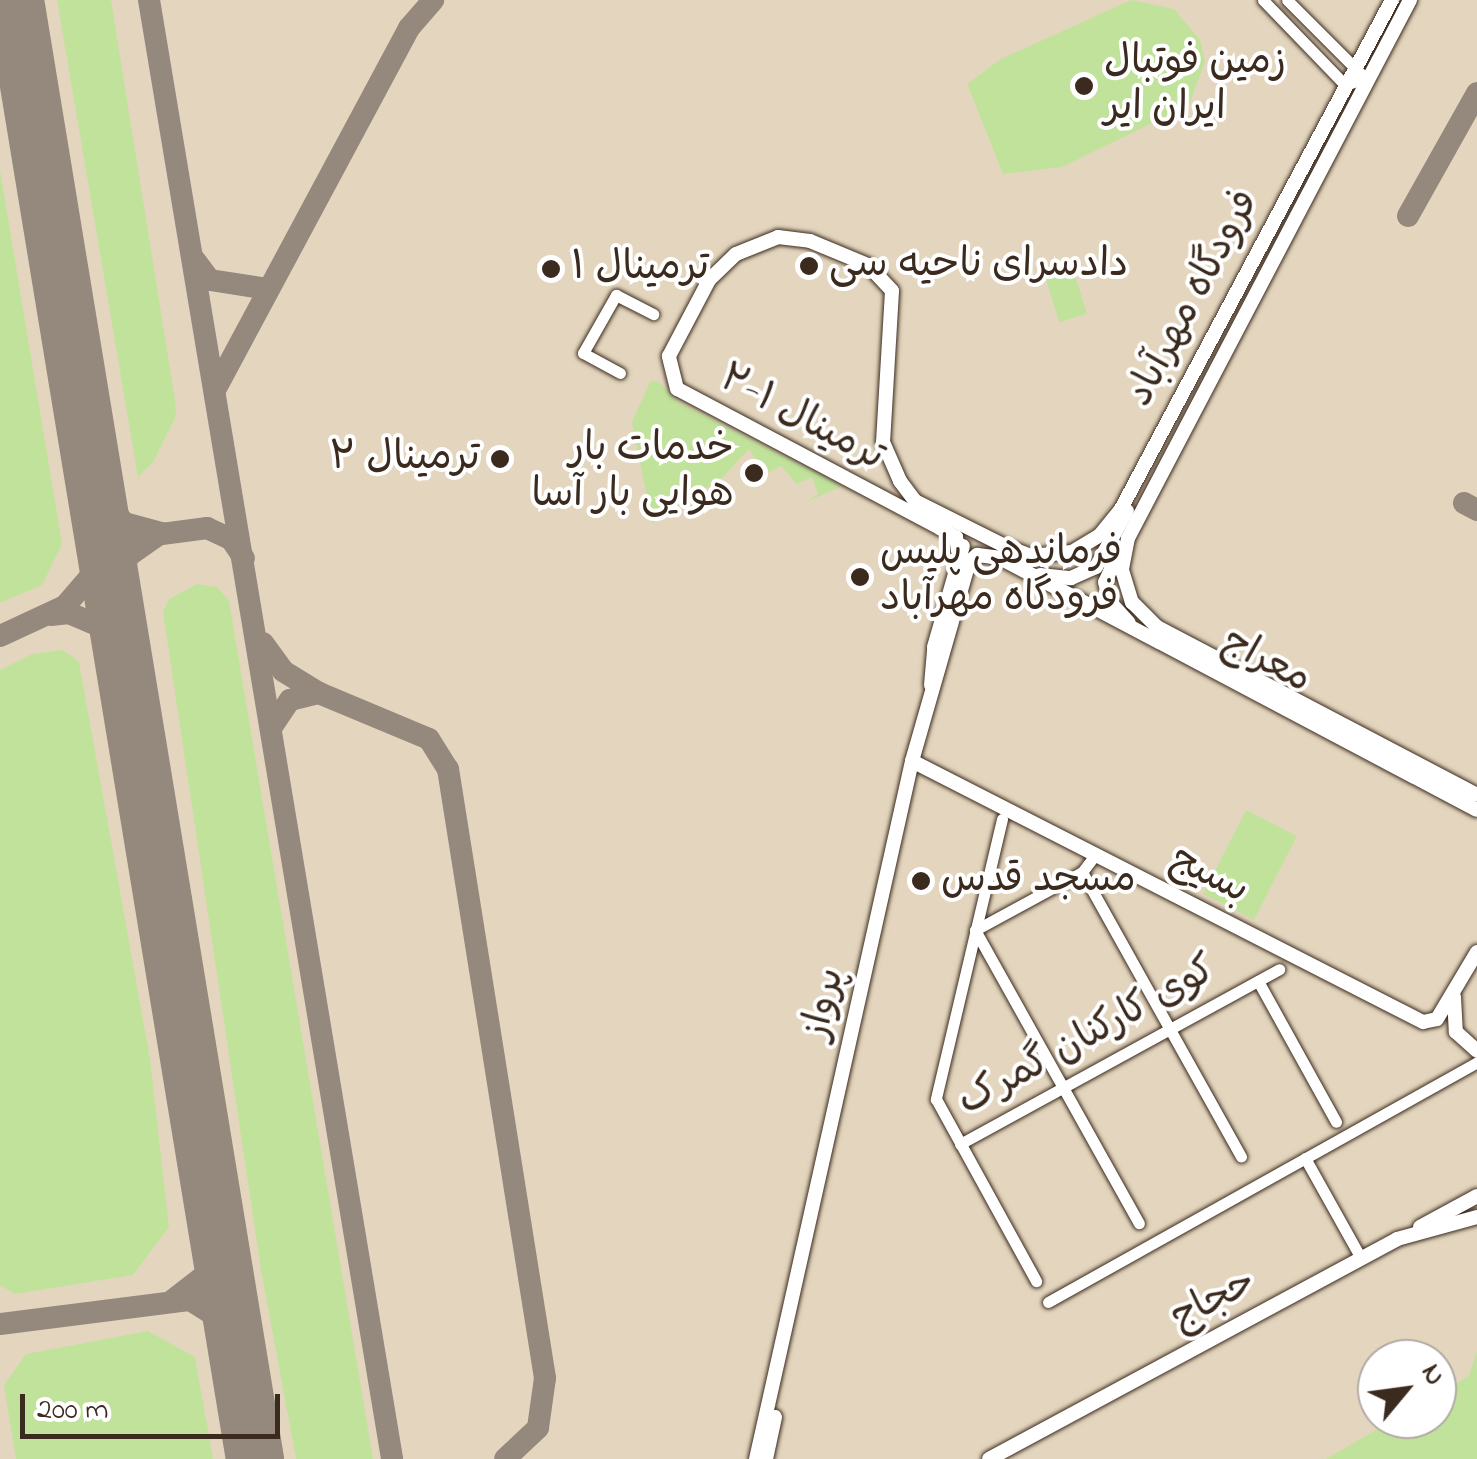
<!DOCTYPE html>
<html>
<head>
<meta charset="utf-8">
<style>
	body { margin:0 }
	#map { position:relative; width:1477px; height:1459px; overflow:hidden; background:#efe7d9; font-family:"Indie Flower","Playpen Sans Arabic",sans-serif }
	div>[style] { position:absolute }
	.built>* { inset:0; background:#e4d6be }
	.green>* { inset:0; background:#c1e29b; transform-origin:0 0 }
	.taxiway>* { height:22px; margin:-11px; padding:0 11px; transform-origin:11px; border-radius:11px; background:#95887c }
	.runway>* { height:58px; margin:-29px; padding:0 29px; transform-origin:29px; border-radius:29px; background:#95887c }
	.roads { filter:drop-shadow(0 0 2px #3b2a1e) drop-shadow(0 0 2px #3b2a1e) }
	.minor>* { height:11px; margin:-5.5px; padding:0 5.5px; transform-origin:5.5px; border-radius:5.5px; background:#fff }
	.major>* { height:14px; margin:-7px; padding:0 7px; transform-origin:7px; border-radius:7px; background:#fff }
	.dots>* { width:28px; height:28px; translate:-50% -50%; box-sizing:border-box; border:5px solid #fff; border-radius:50% }
	span { translate:-50% -50%; white-space:nowrap; text-align:center; line-height:1.15; -webkit-text-stroke:8px #fff; paint-order:stroke }
	.poi-label { font-size:40px; color:#3b2a1e }
	.left { translate:0 -50%; text-align:left }
	.right { translate:-100% -50%; text-align:right }
	.street-label { font-size:40px; color:#3b2a1e }
	.north { position:absolute; left:1357px; top:1339px; width:100px; height:100px; box-sizing:border-box; background:#fff; border:2px solid #b1aaa5; border-radius:50%; rotate:61deg; font-size:28px; font-weight:700; line-height:40px; text-align:center; color:#3b2a1e }
	.north::after { content:''; display:block; margin:auto; width:35px; height:45px; background:#3b2a1e; clip-path:polygon(50% 0,100% 100%,50% 72%,0 100%) }
	.scale { position:absolute; left:20px; top:1394px; width:260px; height:45px; box-sizing:border-box; border:5px solid #3b2a1e; border-top:0; padding-left:12px; font-size:30px; line-height:35px; white-space:nowrap; color:#3b2a1e; -webkit-text-stroke:8px #fff; paint-order:stroke }
</style>
</head>
<body>
<div id="map">
	<div class="built">
		<i style="clip-path:polygon(evenodd,0 0,1477px 0,1477px 1459px,0 1459px,0 0,1377px 1359px,1437px 1359px,1437px 1419px,1377px 1419px,1377px 1359px)"></i>
	</div>
	<div class="green">
		<i style="clip-path:polygon(57px 0,111px 0,175px 400px,176px 416px,153px 462px,138px 477px)"></i>
		<i style="clip-path:polygon(1131px 0,1174px 9px,1200px 40px,1205px 61px,1189px 105px,1062px 167px,1003px 174px,967px 84px,1001px 59px)"></i>
		<i style="clip-path:polygon(0 170px,62px 544px,42px 585px,0 603px)"></i>
		<i style="left:1072px;top:265px;width:51px;height:29px;rotate:73deg"></i>
		<i style="clip-path:polygon(658px 381px,678px 402px,842px 486px,806px 502px,818px 494px,812px 477px,797px 484px,781px 466px,765px 474px,749px 449px,723px 477px,652px 523px,632px 422px,650px 382px)"></i>
		<i style="clip-path:polygon(197px 584px,217px 587px,229px 601px,373px 1459px,296px 1459px,261px 1270px,163px 612px,169px 599px)"></i>
		<i style="clip-path:polygon(63px 650px,79px 662px,150px 1059px,169px 1227px,133px 1275px,15px 1294px,0 1285px,0 670px,32px 654px)"></i>
		<i style="left:1246px;top:810px;width:57px;height:94px;rotate:27deg"></i>
		<i style="clip-path:polygon(148px 1331px,195px 1357px,213px 1459px,16px 1459px,4px 1385px,26px 1354px)"></i>
		<i style="clip-path:polygon(1477px 1350px,1477px 1459px,1326px 1459px,1395px 1419px,1437px 1419px,1437px 1395px,1469px 1376px)"></i>
	</div>
	<div class="taxiway">
		<i style="left:149px;top:0;width:1479px;rotate:80.54deg"></i>
		<i style="left:1408px;top:216px;width:141px;rotate:-60.7deg"></i>
		<i style="left:194px;top:259px;width:26px;rotate:53deg"></i>
		<i style="left:210px;top:280px;width:59px;rotate:8.8deg"></i>
		<i style="left:215px;top:390px;width:411px;rotate:-61.8deg"></i>
		<i style="left:409px;top:28px;width:37px;rotate:-49deg"></i>
		<i style="left:95px;top:486px;width:47px;rotate:51.9deg"></i>
		<i style="left:124px;top:523px;width:38px;rotate:15deg"></i>
		<i style="left:161px;top:533px;width:40px;rotate:145.1deg"></i>
		<i style="left:128px;top:556px;width:48px;rotate:106.9deg"></i>
		<i style="left:1464px;top:503px;width:15px;rotate:28deg"></i>
		<i style="left:97px;top:567px;width:41px;rotate:-83deg"></i>
		<i style="left:51px;top:615px;width:18px;rotate:-6deg"></i>
		<i style="left:69px;top:613px;width:34px;rotate:23deg"></i>
		<i style="left:100px;top:626px;width:39px;rotate:54deg"></i>
		<i style="left:0;top:636px;width:72px;rotate:-24.8deg"></i>
		<i style="left:65px;top:606px;width:75px;rotate:-49.3deg"></i>
		<i style="left:114px;top:549px;width:28px;rotate:-26deg"></i>
		<i style="left:139px;top:537px;width:69px;rotate:-7.5deg"></i>
		<i style="left:207px;top:528px;width:26px;rotate:25deg"></i>
		<i style="left:231px;top:539px;width:23px;rotate:56deg"></i>
		<i style="left:263px;top:643px;width:34px;rotate:54deg"></i>
		<i style="left:283px;top:671px;width:42px;rotate:31.4deg"></i>
		<i style="left:319px;top:693px;width:119px;rotate:22.7deg"></i>
		<i style="left:429px;top:739px;width:36px;rotate:58deg"></i>
		<i style="left:448px;top:769px;width:617px;rotate:80.95deg"></i>
		<i style="left:545px;top:1378px;width:50px;rotate:98deg"></i>
		<i style="left:538px;top:1428px;width:45px;rotate:136.8deg"></i>
		<i style="left:273px;top:725px;width:30px;rotate:-56deg"></i>
		<i style="left:290px;top:700px;width:30px;rotate:-14deg"></i>
		<i style="left:173px;top:1300px;width:46px;rotate:-37.9deg"></i>
		<i style="left:209px;top:1272px;width:30px;rotate:-70deg"></i>
		<i style="left:0;top:1324px;width:192px;rotate:-7.2deg"></i>
		<i style="left:190px;top:1300px;width:38px;rotate:32deg"></i>
		<i style="left:222px;top:1320px;width:19px;rotate:55deg"></i>
	</div>
	<div class="runway">
		<i style="left:15px;top:0;width:1479px;rotate:80.66deg"></i>
	</div>
	<div class="roads">
		<div class="minor">
			<i style="left:1263px;top:0;width:118px;rotate:46deg"></i>
			<i style="left:1345px;top:85px;width:21px;rotate:-19deg"></i>
			<i style="left:1365px;top:78px;width:110px;rotate:-135deg"></i>
			<i style="left:620px;top:373px;width:42px;rotate:-151.6deg"></i>
			<i style="left:583px;top:353px;width:67px;rotate:-60.4deg"></i>
			<i style="left:616px;top:295px;width:42px;rotate:27.2deg"></i>
			<i style="left:1002px;top:819px;width:288px;rotate:103.3deg"></i>
			<i style="left:936px;top:1099px;width:208px;rotate:61.2deg"></i>
			<i style="left:1095px;top:855px;width:21px;rotate:127deg"></i>
			<i style="left:1082px;top:872px;width:122px;rotate:151.5deg"></i>
			<i style="left:975px;top:930px;width:336px;rotate:60.8deg"></i>
			<i style="left:1082px;top:872px;width:326px;rotate:60.8deg"></i>
			<i style="left:1258px;top:981px;width:161px;rotate:61deg"></i>
			<i style="left:960px;top:1144px;width:364px;rotate:-28.7deg"></i>
			<i style="left:1305px;top:1158px;width:115px;rotate:60.8deg"></i>
			<i style="left:1048px;top:1302px;width:492px;rotate:-29.2deg"></i>
		</div>
		<div class="major">
			<i style="left:1410px;top:0;width:607px;rotate:117.66deg"></i>
			<i style="left:1128px;top:538px;width:33px;rotate:101deg"></i>
			<i style="left:1122px;top:570px;width:34px;rotate:73deg"></i>
			<i style="left:1132px;top:602px;width:35px;rotate:45deg"></i>
			<i style="left:1157px;top:627px;width:361px;rotate:27.7deg"></i>
			<i style="left:958px;top:551px;width:14px;rotate:-98deg"></i>
			<i style="left:956px;top:537px;width:18px;rotate:-151deg"></i>
			<i style="left:940px;top:528px;width:297px;rotate:-152.1deg"></i>
			<i style="left:677px;top:389px;width:34px;rotate:-104deg"></i>
			<i style="left:669px;top:356px;width:86px;rotate:-62.2deg"></i>
			<i style="left:709px;top:280px;width:37px;rotate:-44deg"></i>
			<i style="left:736px;top:254px;width:45px;rotate:-22deg"></i>
			<i style="left:778px;top:237px;width:32px;rotate:7deg"></i>
			<i style="left:810px;top:241px;width:63px;rotate:22.5deg"></i>
			<i style="left:868px;top:265px;width:35px;rotate:47deg"></i>
			<i style="left:892px;top:291px;width:151px;rotate:93.4deg"></i>
			<i style="left:883px;top:442px;width:43px;rotate:66.4deg"></i>
			<i style="left:900px;top:481px;width:25px;rotate:53deg"></i>
			<i style="left:915px;top:501px;width:101px;rotate:26.6deg"></i>
			<i style="left:1005px;top:546px;width:28px;rotate:21deg"></i>
			<i style="left:1031px;top:556px;width:41px;rotate:-5.6deg"></i>
			<i style="left:1072px;top:552px;width:33px;rotate:-31deg"></i>
			<i style="left:1100px;top:535px;width:33px;rotate:-51deg"></i>
			<i style="left:1121px;top:509px;width:577px;rotate:-61.97deg"></i>
			<i style="left:1119px;top:551px;width:34px;rotate:114deg"></i>
			<i style="left:1105px;top:582px;width:21px;rotate:76deg"></i>
			<i style="left:1110px;top:602px;width:28px;rotate:48deg"></i>
			<i style="left:1040px;top:575px;width:31px;rotate:6deg"></i>
			<i style="left:1071px;top:578px;width:27px;rotate:-24deg"></i>
			<i style="left:1096px;top:567px;width:64px;rotate:-61deg"></i>
			<i style="left:931px;top:685px;width:38px;rotate:-85deg"></i>
			<i style="left:934px;top:647px;width:105px;rotate:-74deg"></i>
			<i style="left:912px;top:761px;width:574px;rotate:27.06deg"></i>
			<i style="left:1423px;top:1022px;width:14px;rotate:-12deg"></i>
			<i style="left:1437px;top:1019px;width:78px;rotate:-59.2deg"></i>
			<i style="left:1454px;top:997px;width:35px;rotate:87deg"></i>
			<i style="left:1456px;top:1032px;width:28px;rotate:42deg"></i>
			<i style="left:1420px;top:1227px;width:65px;rotate:-28.5deg"></i>
			<i style="left:756px;top:1459px;width:715px;rotate:-77.4deg"></i>
			<i style="left:912px;top:761px;width:207px;rotate:-74deg"></i>
			<i style="left:969px;top:562px;width:11px;rotate:-41deg"></i>
			<i style="left:977px;top:555px;width:23px;rotate:7deg"></i>
			<i style="left:1000px;top:558px;width:539px;rotate:27.85deg"></i>
			<i style="left:766px;top:1459px;width:43px;rotate:-77.9deg"></i>
			<i style="left:989px;top:1459px;width:464px;rotate:-28.3deg"></i>
			<i style="left:1397px;top:1239px;width:83px;rotate:-15.4deg"></i>
		</div>
	</div>
	<div class="dots">
		<i style="left:1084px;top:86px;background:#3b2a1e"></i>
		<i style="left:809px;top:266px;background:#3b2a1e"></i>
		<i style="left:551px;top:269px;background:#3b2a1e"></i>
		<i style="left:500px;top:459px;background:#3b2a1e"></i>
		<i style="left:754px;top:473px;background:#3b2a1e"></i>
		<i style="left:860px;top:577px;background:#3b2a1e"></i>
		<i style="left:921px;top:881px;background:#3b2a1e"></i>
	</div>
	<div class="poi-label">
		<span class="left" style="left:1104px;top:86px">زمین فوتبال<br>ایران ایر</span>
		<span class="left" style="left:829px;top:266px">دادسرای ناحیه سی</span>
		<span class="left" style="left:571px;top:269px">ترمینال ۱</span>
		<span class="right" style="left:734px;top:473px">خدمات بار<br>هوایی بار آسا</span>
		<span class="right" style="left:480px;top:459px">ترمینال ۲</span>
		<span class="left" style="left:880px;top:577px">فرماندهی پلیس<br>فرودگاه مهرآباد</span>
		<span class="left" style="left:941px;top:881px">مسجد قدس</span>
	</div>
	<div class="street-label">
		<span style="left:1194px;top:299px;rotate:-62deg">فرودگاه مهرآباد</span>
		<span style="left:801px;top:419px;rotate:28deg">ترمینال ۱-۲</span>
		<span style="left:1266px;top:662px;rotate:28deg">معراج</span>
		<span style="left:1209px;top:876px;rotate:27deg">بسیج</span>
		<span style="left:825px;top:1004px;rotate:-76deg">پرواز</span>
		<span style="left:1088px;top:1037px;rotate:-29deg">کوی کارکنان گمرک</span>
		<span style="left:1214px;top:1301px;rotate:-28deg">حجاج</span>
	</div>
	<div class="north">N</div>
	<div class="scale">200 m</div>
</div>
</body>
</html>
